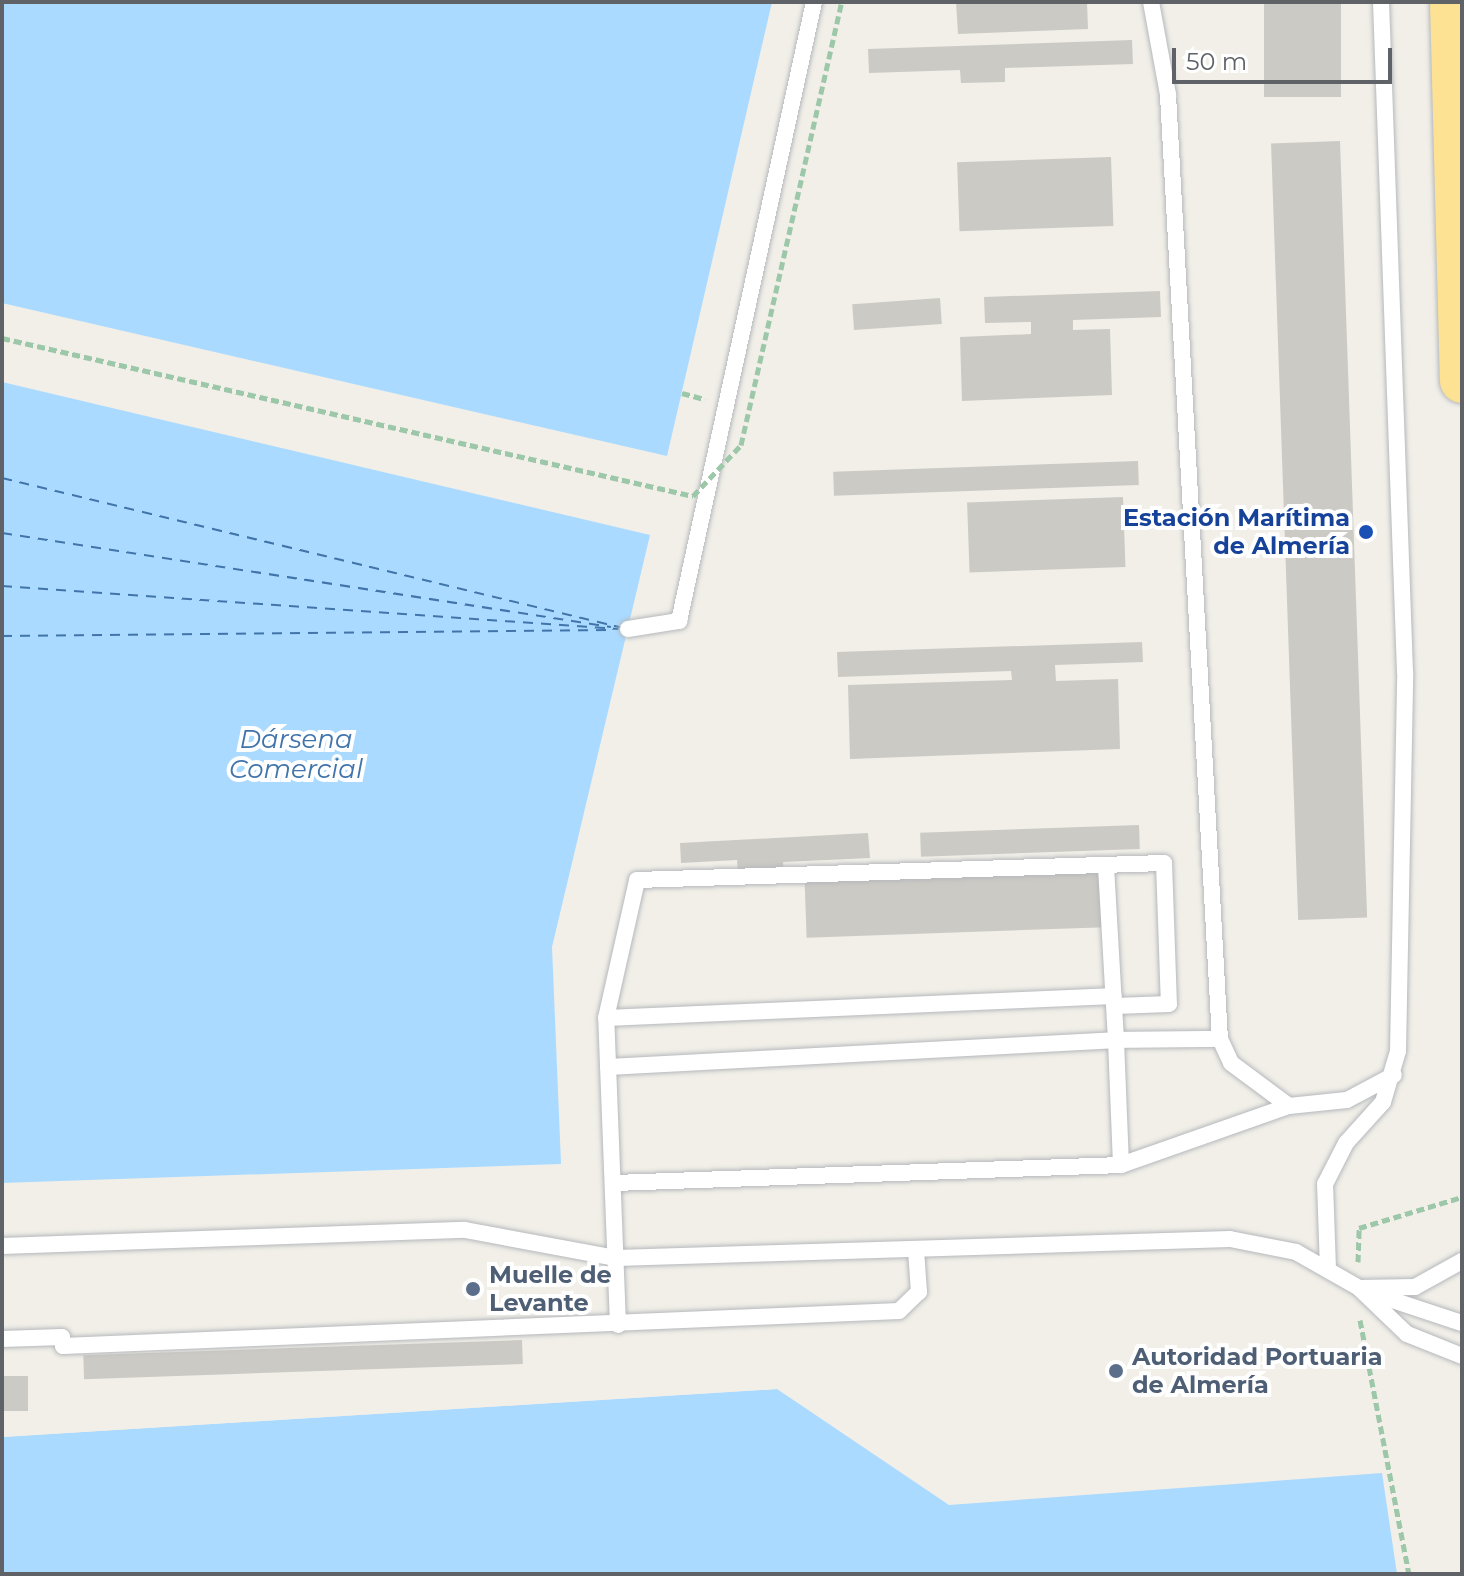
<!DOCTYPE html>
<html>
<head>
<meta charset="utf-8">
<style>
	body { margin:0 }
	#map { position:relative; width:1464px; height:1576px; overflow:hidden; background:#f1efe8; font-family:Montserrat,sans-serif }
	div>[style] { position:absolute }
	.water>* { inset:0; background:#aadaff }
	.pier>* { inset:0; background:#f1efe8 }
	.ferry>* { height:2px; margin-top:-1px; transform-origin:0; background:repeating-linear-gradient(90deg,#4174aa 0 10px,transparent 0 18px) }
	.building>* { inset:0; background:#cccac5; transform-origin:0 0 }
	.path>* { height:5px; margin-top:-2.5px; transform-origin:0; background:repeating-linear-gradient(90deg,#9cc7a9 0 8px,transparent 0 12px) }
	.roads { filter:drop-shadow(0 0 2px #b5b8bc) drop-shadow(0 0 2px #b5b8bc) }
	.lane>* { height:16px; margin:-8px; padding:0 8px; transform-origin:8px; border-radius:8px; background:#fff }
	.highway>* { height:44px; margin:-22px; padding:0 22px; transform-origin:22px; border-radius:22px; background:#fde293 }
	.path-bridge>* { height:5px; margin-top:-2.5px; transform-origin:0; background:repeating-linear-gradient(90deg,#9cc7a9 0 8px,transparent 0 12px) }
	.dots>* { width:22px; height:22px; translate:-50% -50%; box-sizing:border-box; border:4px solid #fff; border-radius:50% }
	span { translate:-50% -50%; white-space:nowrap; text-align:center; line-height:1.15; -webkit-text-stroke:8px #fff; paint-order:stroke }
	.transit-label { font-size:24px; color:#164399; font-weight:700 }
	.right { translate:-100% -50%; text-align:right }
	.service-label { font-size:24px; color:#4e5e75; font-weight:700 }
	.left { translate:0 -50%; text-align:left }
	.water-label { font-size:26px; color:#4174aa; font-style:italic }
	.frame { position:absolute; inset:0; border:4px solid #5f6368; pointer-events:none }
	.scale { position:absolute; left:1172px; top:48px; width:220px; height:36px; box-sizing:border-box; border:4px solid #5f6368; border-top:0; padding-left:10px; font-size:24px; line-height:28px; white-space:nowrap; color:#5f6368; -webkit-text-stroke:6px #fff; paint-order:stroke }
</style>
</head>
<body>
<div id="map">
	<div class="water">
		<i style="clip-path:polygon(2px 2px,772px 2px,667px 456px,2px 303px)"></i>
		<i style="clip-path:polygon(2px 382px,650px 535px,552px 947px,561px 1164px,2px 1183px)"></i>
		<i style="clip-path:polygon(777px 1389px,949px 1505px,1382px 1473px,1397px 1574px,2px 1574px,2px 1437px)"></i>
	</div>
	<div class="pier">
		<i style="clip-path:polygon(780px 1386px,777px 1389px,2px 1437px,2px 1433px)"></i>
	</div>
	<div class="ferry">
		<i style="left:2px;top:478px;width:639px;rotate:13.58deg"></i>
		<i style="left:2px;top:533px;width:616px;rotate:8.77deg"></i>
		<i style="left:2px;top:586px;width:618px;rotate:3.99deg"></i>
		<i style="left:2px;top:636px;width:609px;rotate:-0.56deg"></i>
	</div>
	<div class="building">
		<i style="clip-path:polygon(956px 2px,1087px 2px,1088px 29px,958px 34px)"></i>
		<i style="left:1264px;top:2px;width:77px;height:95px"></i>
		<i style="clip-path:polygon(1132px 40px,1133px 64px,1005px 68px,1005px 82px,961px 83px,960px 70px,869px 73px,868px 49px)"></i>
		<i style="left:1340px;top:141px;width:777px;height:69px;rotate:88deg"></i>
		<i style="left:1111px;top:157px;width:69px;height:154px;rotate:88deg"></i>
		<i style="clip-path:polygon(1160px 291px,1161px 317px,1073px 320px,1073px 330px,1110px 329px,1112px 395px,962px 401px,960px 337px,1031px 334px,1031px 322px,985px 323px,984px 297px)"></i>
		<i style="left:940px;top:298px;width:26px;height:88px;rotate:86deg"></i>
		<i style="left:1138px;top:461px;width:24px;height:305px;rotate:88deg"></i>
		<i style="left:1123px;top:497px;width:70px;height:156px;rotate:88deg"></i>
		<i style="clip-path:polygon(1142px 642px,1143px 662px,1055px 665px,1056px 681px,1118px 679px,1120px 749px,850px 759px,848px 685px,1012px 680px,1011px 671px,838px 677px,837px 652px)"></i>
		<i style="left:1139px;top:825px;width:24px;height:219px;rotate:88deg"></i>
		<i style="clip-path:polygon(868px 833px,870px 858px,783px 862px,784px 873px,738px 876px,737px 860px,681px 863px,680px 843px)"></i>
		<i style="left:1111px;top:858px;width:69px;height:307px;rotate:88deg"></i>
		<i style="left:522px;top:1340px;width:24px;height:439px;rotate:88deg"></i>
		<i style="left:28px;top:1376px;width:35px;height:26px;rotate:90deg"></i>
	</div>
	<div class="path">
		<i style="left:682px;top:393px;width:24px;rotate:15deg"></i>
		<i style="left:1358px;top:1262px;width:34px;rotate:-88deg"></i>
		<i style="left:1359px;top:1228px;width:108px;rotate:-16.8deg"></i>
		<i style="left:1360px;top:1320px;width:259px;rotate:79.1deg"></i>
	</div>
	<div class="roads">
		<div class="lane">
			<i style="left:1151px;top:2px;width:95px;rotate:79.6deg"></i>
			<i style="left:1168px;top:95px;width:945px;rotate:86.85deg"></i>
			<i style="left:1220px;top:1039px;width:26px;rotate:65deg"></i>
			<i style="left:1231px;top:1063px;width:72px;rotate:36.6deg"></i>
			<i style="left:1289px;top:1106px;width:58px;rotate:-5.9deg"></i>
			<i style="left:1347px;top:1100px;width:53px;rotate:-28deg"></i>
			<i style="left:628px;top:629px;width:52px;rotate:-8.9deg"></i>
			<i style="left:679px;top:621px;width:634px;rotate:-77.7deg"></i>
			<i style="left:606px;top:1018px;width:508px;rotate:-2.48deg"></i>
			<i style="left:608px;top:1067px;width:509px;rotate:-3.04deg"></i>
			<i style="left:1116px;top:1040px;width:175px;rotate:-93.3deg"></i>
			<i style="left:1121px;top:1165px;width:125px;rotate:-92.3deg"></i>
			<i style="left:1116px;top:1040px;width:104px;rotate:-0.6deg"></i>
			<i style="left:614px;top:1183px;width:507px;rotate:-2.03deg"></i>
			<i style="left:1121px;top:1165px;width:178px;rotate:-19.4deg"></i>
			<i style="left:2px;top:1246px;width:463px;rotate:-2deg"></i>
			<i style="left:465px;top:1230px;width:154px;rotate:10.5deg"></i>
			<i style="left:616px;top:1258px;width:614px;rotate:-1.77deg"></i>
			<i style="left:1230px;top:1239px;width:67px;rotate:11.1deg"></i>
			<i style="left:1296px;top:1252px;width:73px;rotate:29.7deg"></i>
			<i style="left:1359px;top:1288px;width:66px;rotate:43.8deg"></i>
			<i style="left:1407px;top:1334px;width:59px;rotate:21.8deg"></i>
			<i style="left:1328px;top:1269px;width:85px;rotate:-92deg"></i>
			<i style="left:1325px;top:1184px;width:46px;rotate:-62.9deg"></i>
			<i style="left:1346px;top:1143px;width:55px;rotate:-47.9deg"></i>
			<i style="left:1383px;top:1102px;width:53px;rotate:-73.6deg"></i>
			<i style="left:1398px;top:1051px;width:379px;rotate:-88.9deg"></i>
			<i style="left:1405px;top:672px;width:670px;rotate:-92.05deg"></i>
			<i style="left:1359px;top:1288px;width:56px;rotate:-1deg"></i>
			<i style="left:1415px;top:1287px;width:54px;rotate:-29deg"></i>
			<i style="left:1368px;top:1292px;width:99px;rotate:18.3deg"></i>
			<i style="left:618px;top:1325px;width:307px;rotate:-92.2deg"></i>
			<i style="left:606px;top:1018px;width:141px;rotate:-77.3deg"></i>
			<i style="left:637px;top:880px;width:527px;rotate:-1.85deg"></i>
			<i style="left:1164px;top:863px;width:141px;rotate:88deg"></i>
			<i style="left:1169px;top:1004px;width:54px;rotate:177.9deg"></i>
			<i style="left:2px;top:1339px;width:60px;rotate:-1.9deg"></i>
			<i style="left:62px;top:1337px;width:9px;rotate:84deg"></i>
			<i style="left:63px;top:1346px;width:837px;rotate:-2.4deg"></i>
			<i style="left:899px;top:1311px;width:28px;rotate:-44deg"></i>
			<i style="left:919px;top:1292px;width:42px;rotate:-94.1deg"></i>
		</div>
		<div class="highway">
			<i style="left:1452px;top:2px;width:379px;rotate:88.5deg"></i>
		</div>
	</div>
	<div class="path-bridge">
		<i style="left:2px;top:338px;width:709px;rotate:12.88deg"></i>
		<i style="left:693px;top:496px;width:70px;rotate:-46.7deg"></i>
		<i style="left:741px;top:445px;width:454px;rotate:-77.2deg"></i>
	</div>
	<div class="dots">
		<i style="left:1366px;top:532px;background:#1a4fb4"></i>
		<i style="left:473px;top:1289px;background:#5c6f8a"></i>
		<i style="left:1116px;top:1371px;background:#5c6f8a"></i>
	</div>
	<div class="transit-label">
		<span class="right" style="left:1350px;top:532px">Estación Marítima<br>de Almería</span>
	</div>
	<div class="service-label">
		<span class="left" style="left:489px;top:1289px">Muelle de<br>Levante</span>
		<span class="left" style="left:1132px;top:1371px">Autoridad Portuaria<br>de Almería</span>
	</div>
	<div class="water-label">
		<span style="left:296px;top:755px">Dársena<br>Comercial</span>
	</div>
	<div class="frame"></div>
	<div class="scale">50 m</div>
</div>
</body>
</html>
